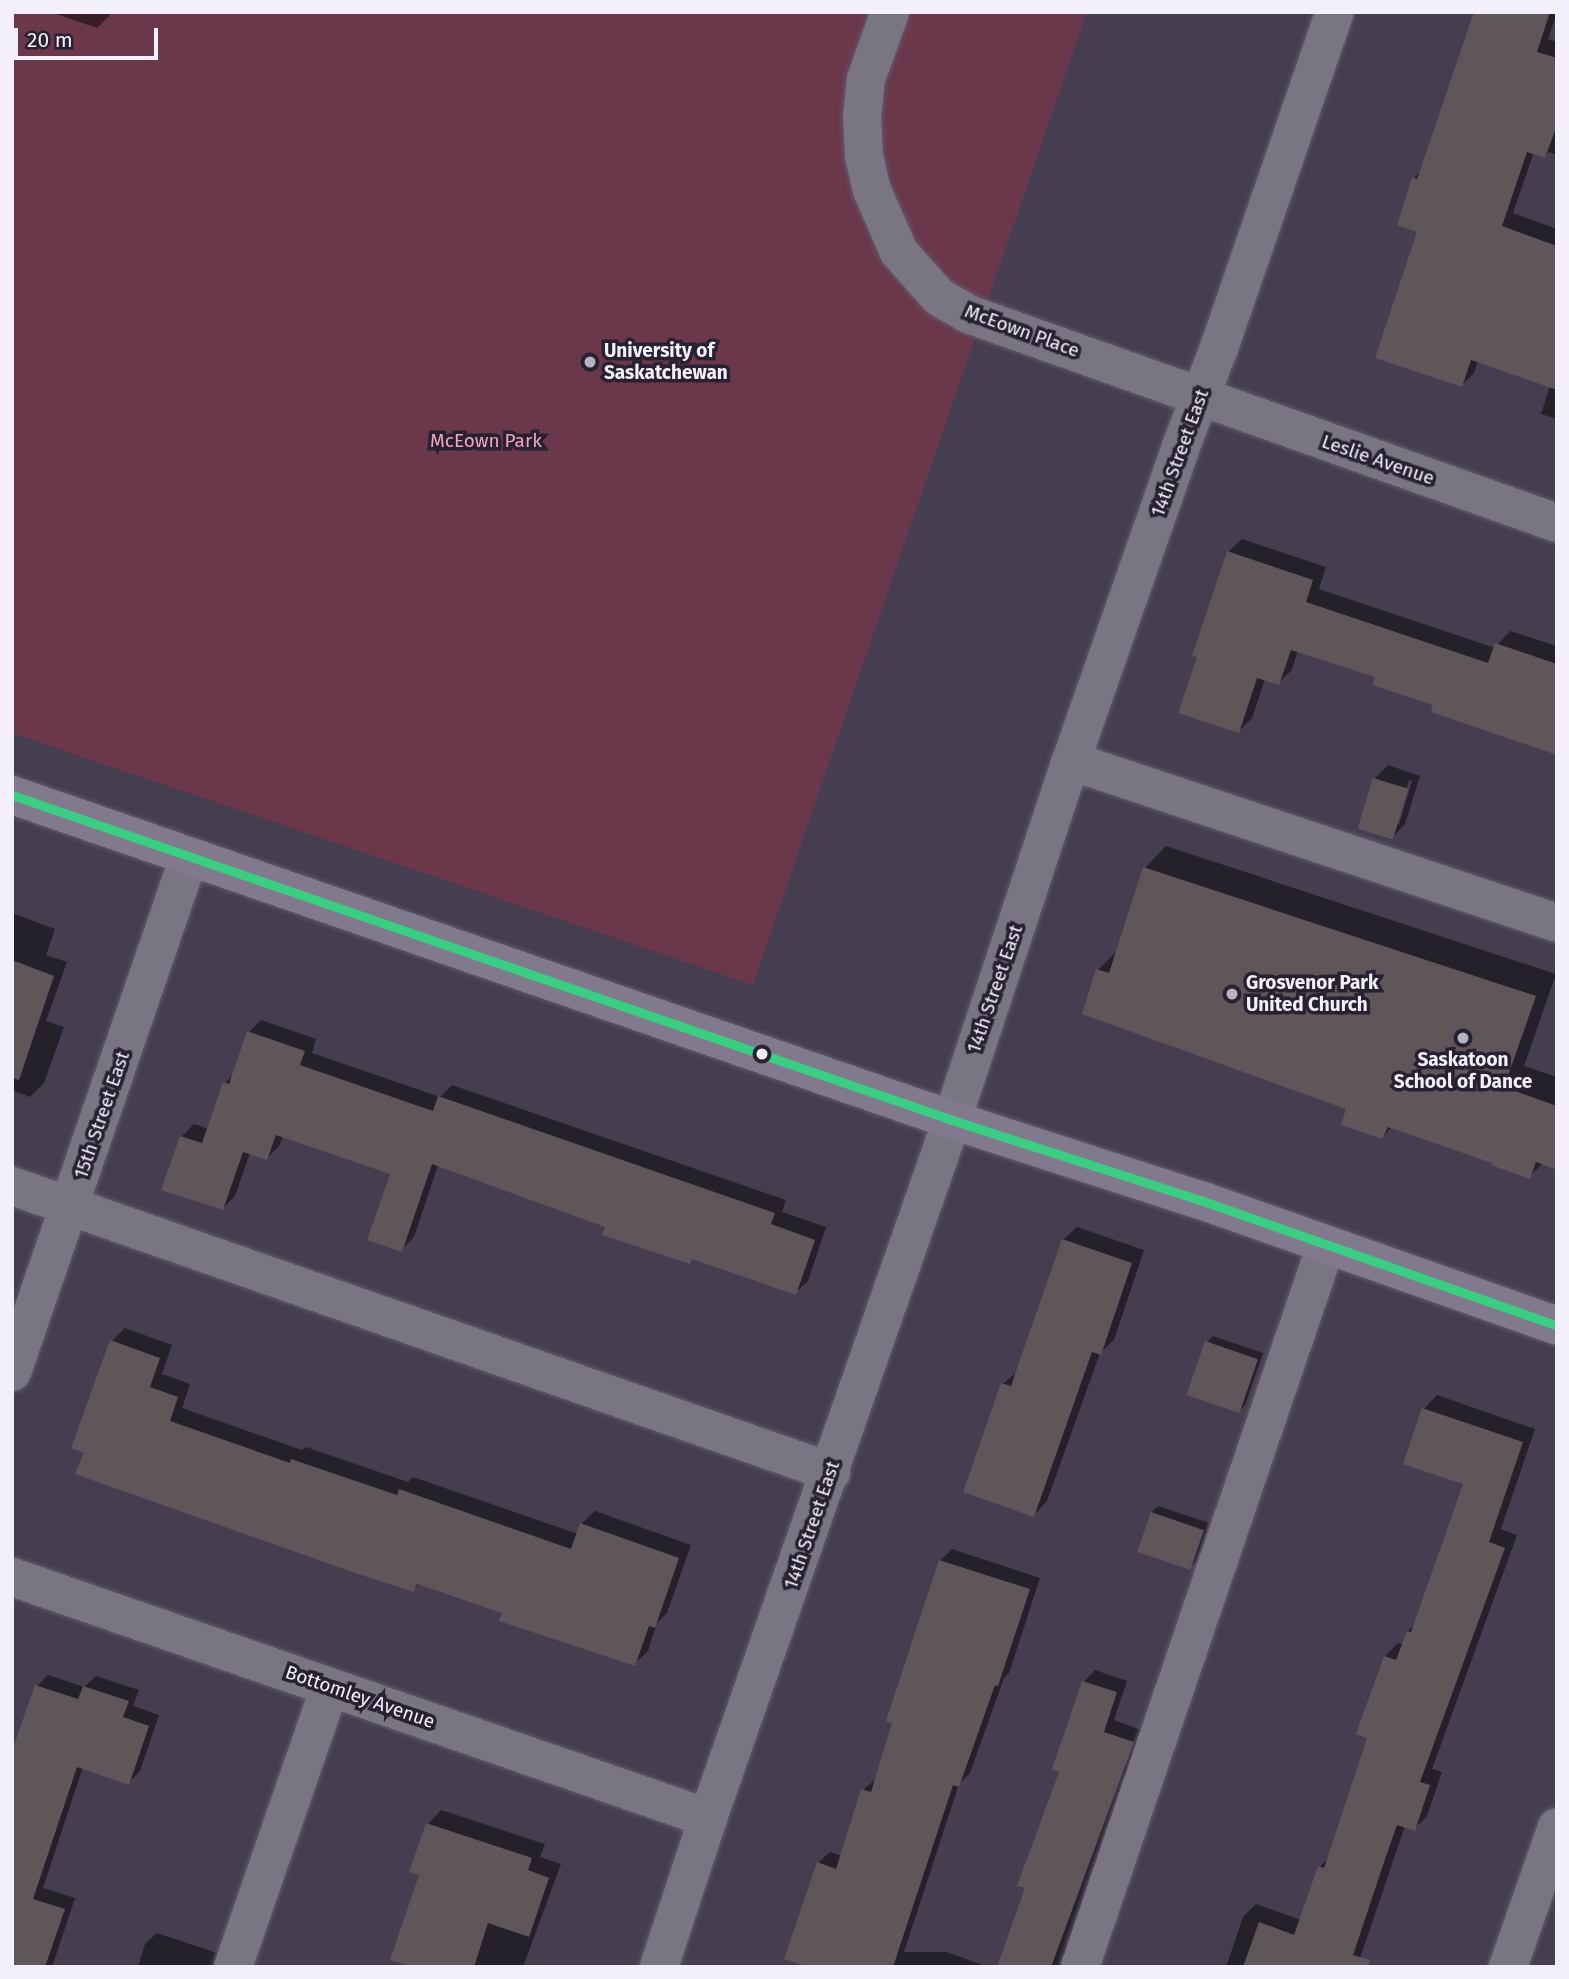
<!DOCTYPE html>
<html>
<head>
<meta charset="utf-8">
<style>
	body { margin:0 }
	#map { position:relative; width:1569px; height:1979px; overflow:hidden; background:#443e50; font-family:"Fira Sans",sans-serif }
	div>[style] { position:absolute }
	.green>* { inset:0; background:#6b384b }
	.shadow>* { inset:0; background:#0007 }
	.building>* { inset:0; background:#5f565a; transform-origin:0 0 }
	.roads { filter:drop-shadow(0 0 2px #605b69) drop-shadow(0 0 2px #605b69) }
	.minor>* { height:38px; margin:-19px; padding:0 19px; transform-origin:19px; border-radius:19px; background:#7a7583 }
	.major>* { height:38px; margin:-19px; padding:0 19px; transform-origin:19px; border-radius:19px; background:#807a8c }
	.bus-1>* { height:9px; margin:-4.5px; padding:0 4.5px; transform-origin:4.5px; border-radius:4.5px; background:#3ace82 }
	.dots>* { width:19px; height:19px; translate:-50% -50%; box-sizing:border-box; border:4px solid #272131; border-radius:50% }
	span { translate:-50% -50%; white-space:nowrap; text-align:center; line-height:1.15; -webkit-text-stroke:7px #272131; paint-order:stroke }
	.street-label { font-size:19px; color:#f3f0fc }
	.poi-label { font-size:19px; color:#f3f0fc; font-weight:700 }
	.left { translate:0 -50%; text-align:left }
	.park-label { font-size:19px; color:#f3a5bc }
	.frame { position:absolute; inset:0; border:14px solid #f3f0fc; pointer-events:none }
	.scale { position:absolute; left:14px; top:28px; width:144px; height:32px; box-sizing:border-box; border:4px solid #f3f0fc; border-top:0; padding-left:9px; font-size:21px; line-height:24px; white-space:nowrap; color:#f3f0fc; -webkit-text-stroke:5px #272131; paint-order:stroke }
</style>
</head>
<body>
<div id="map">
	<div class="green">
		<i style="clip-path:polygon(12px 12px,1087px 12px,753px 985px,12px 733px)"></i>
	</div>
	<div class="shadow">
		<i style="clip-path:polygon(50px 12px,113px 12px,97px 28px)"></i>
		<i style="clip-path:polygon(1476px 12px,1557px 12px,1548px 39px,1557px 42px,1557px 155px,1549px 152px,1545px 156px,1534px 152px,1513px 213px,1557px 229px,1557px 419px,1541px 414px,1550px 386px,1478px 361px,1474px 373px,1462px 385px,1419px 231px,1414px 178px,1421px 171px)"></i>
		<i style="clip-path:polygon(1242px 539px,1326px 567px,1319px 589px,1495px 648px,1510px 631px,1557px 646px,1557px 753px,1377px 676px,1298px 650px,1292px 670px,1278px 683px,1265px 679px,1252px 718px,1239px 731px,1228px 552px)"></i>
		<i style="clip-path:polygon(evenodd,1388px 765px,1420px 776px,1405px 824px,1392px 838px,1374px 779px,1388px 765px,1409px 780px,1412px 781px,1399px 824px,1395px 824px,1409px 780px)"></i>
		<i style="clip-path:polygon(1166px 846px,1556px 974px,1524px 1066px,1557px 1077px,1557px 1168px,1543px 1163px,1529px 1177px,1495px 1162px,1393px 1126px,1382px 1137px,1348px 1108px,1098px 970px,1119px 949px,1145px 868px)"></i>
		<i style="clip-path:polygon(12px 913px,55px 929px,46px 955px,67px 962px,46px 1021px,64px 1027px,44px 1083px,30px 1097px,12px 1090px)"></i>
		<i style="clip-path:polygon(261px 1020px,316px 1039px,312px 1053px,440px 1097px,452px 1085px,786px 1200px,782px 1212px,826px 1227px,808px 1281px,795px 1293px,693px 1258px,690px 1262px,607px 1225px,438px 1165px,414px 1237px,401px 1250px,392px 1173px,283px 1136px,279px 1146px,267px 1158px,250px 1153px,235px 1196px,223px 1208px,164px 1189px,182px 1136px,194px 1124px,209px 1129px,225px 1083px,235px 1073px,249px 1032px)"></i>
		<i style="clip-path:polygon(1077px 1227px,1144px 1250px,1114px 1340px,1100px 1353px,1047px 1501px,1034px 1515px,1003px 1384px,1018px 1371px,1063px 1240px)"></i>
		<i style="clip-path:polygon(125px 1328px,172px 1345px,162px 1374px,190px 1384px,182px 1408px,302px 1450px,306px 1447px,408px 1482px,413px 1477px,578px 1534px,581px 1524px,595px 1511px,691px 1545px,667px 1613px,657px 1623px,648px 1651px,634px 1664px,504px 1612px,420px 1583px,414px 1590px,86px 1452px,112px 1341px)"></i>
		<i style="clip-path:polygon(1213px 1336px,1263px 1353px,1245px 1405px,1239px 1411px,1207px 1342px)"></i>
		<i style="clip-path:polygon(1437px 1395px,1535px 1429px,1501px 1529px,1517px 1535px,1432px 1769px,1442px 1772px,1427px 1816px,1414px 1829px,1405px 1826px,1357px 1967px,1226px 1967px,1243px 1917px,1256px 1904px,1301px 1920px,1320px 1867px,1330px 1856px,1369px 1736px,1385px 1656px,1398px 1643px,1403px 1645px,1408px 1631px,1416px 1624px,1466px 1483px,1405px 1463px,1424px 1409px)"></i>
		<i style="clip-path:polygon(1158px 1506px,1209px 1523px,1196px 1562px,1189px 1568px,1152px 1512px)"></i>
		<i style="clip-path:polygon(952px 1549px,1040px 1578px,1009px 1673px,1004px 1678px,970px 1773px,959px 1784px,904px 1952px,947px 1952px,988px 1967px,800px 1967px,818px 1863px,830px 1852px,842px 1856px,863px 1790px,876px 1779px,940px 1561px)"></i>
		<i style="clip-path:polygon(1095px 1670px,1127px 1681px,1114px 1720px,1144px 1731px,1060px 1967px,999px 1967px,1027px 1887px,1084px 1682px)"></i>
		<i style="clip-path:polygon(48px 1675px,84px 1687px,96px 1676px,139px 1690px,133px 1706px,159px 1715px,140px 1771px,128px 1783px,83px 1767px,43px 1888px,75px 1898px,52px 1967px,12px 1967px,37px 1686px)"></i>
		<i style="clip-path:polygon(441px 1810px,545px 1844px,540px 1857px,561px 1864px,523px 1967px,418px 1967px,421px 1874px,428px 1824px)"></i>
		<i style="clip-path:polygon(157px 1933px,223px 1955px,226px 1967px,138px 1967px,145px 1944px)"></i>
	</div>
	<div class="building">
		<i style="clip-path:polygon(1474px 12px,1550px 12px,1537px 52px,1557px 58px,1557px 125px,1545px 158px,1527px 152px,1502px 226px,1557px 246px,1557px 390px,1471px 360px,1462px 387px,1375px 358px,1417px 232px,1397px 225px,1412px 177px,1417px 179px)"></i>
		<i style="clip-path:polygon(1227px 551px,1313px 580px,1306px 602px,1488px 663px,1495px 643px,1557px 664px,1557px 755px,1431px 712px,1433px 705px,1372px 685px,1375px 677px,1291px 650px,1279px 685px,1257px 678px,1239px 733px,1178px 713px,1197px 657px,1192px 656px)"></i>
		<i style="left:1373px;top:778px;width:37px;height:53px;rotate:17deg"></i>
		<i style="clip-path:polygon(1143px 867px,1536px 996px,1504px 1087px,1557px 1106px,1557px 1170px,1536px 1162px,1530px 1179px,1491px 1165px,1492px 1163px,1388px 1127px,1382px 1139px,1341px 1125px,1346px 1109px,1082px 1014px,1096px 969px,1109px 973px)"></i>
		<i style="clip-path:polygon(12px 960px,54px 976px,19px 1080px,12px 1078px)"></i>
		<i style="clip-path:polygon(247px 1031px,305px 1051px,300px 1065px,433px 1111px,438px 1096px,775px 1213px,771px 1224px,815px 1240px,796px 1295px,692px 1259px,690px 1264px,602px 1235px,605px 1227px,432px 1164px,402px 1252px,367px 1240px,390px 1174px,276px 1135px,267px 1160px,243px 1152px,223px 1210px,161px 1190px,180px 1136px,202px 1143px,223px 1082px,229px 1084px)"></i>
		<i style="clip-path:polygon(1062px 1239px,1132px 1263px,1101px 1355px,1092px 1352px,1034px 1517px,963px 1492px,1001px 1383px,1011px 1386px)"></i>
		<i style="clip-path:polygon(110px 1340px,160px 1358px,150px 1387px,178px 1397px,170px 1421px,290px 1463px,291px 1459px,397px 1495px,399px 1489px,571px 1549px,580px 1523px,679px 1558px,655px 1628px,649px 1626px,635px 1666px,499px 1621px,502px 1613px,417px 1584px,414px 1592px,358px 1574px,75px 1474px,84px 1453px,71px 1448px)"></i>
		<i style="left:1205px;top:1341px;width:56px;height:57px;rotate:19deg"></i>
		<i style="clip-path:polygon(1422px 1408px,1523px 1442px,1489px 1542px,1505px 1548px,1420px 1782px,1430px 1785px,1415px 1831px,1397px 1825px,1384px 1862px,1353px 1955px,1370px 1960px,1368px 1967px,1243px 1967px,1259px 1922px,1294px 1935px,1318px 1866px,1324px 1868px,1367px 1738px,1356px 1734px,1384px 1656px,1396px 1660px,1407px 1631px,1411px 1632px,1463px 1484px,1403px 1464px)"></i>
		<i style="left:1151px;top:1512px;width:56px;height:42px;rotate:19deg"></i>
		<i style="clip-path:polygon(939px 1560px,1030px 1589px,998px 1686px,995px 1685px,959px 1787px,953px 1785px,893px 1967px,807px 1967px,784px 1959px,817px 1862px,836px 1869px,861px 1789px,871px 1792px,892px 1723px,886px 1721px)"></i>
		<i style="clip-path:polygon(1082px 1681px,1117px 1692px,1104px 1732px,1134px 1742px,1051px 1967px,997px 1967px,1025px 1888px,1017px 1886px,1059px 1772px,1052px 1769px)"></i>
		<i style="clip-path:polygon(35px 1685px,78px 1699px,83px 1686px,129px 1701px,123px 1717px,149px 1726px,129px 1785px,77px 1767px,33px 1899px,65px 1909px,45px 1967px,12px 1967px,12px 1751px)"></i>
		<i style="clip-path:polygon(426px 1823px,532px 1858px,528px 1870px,549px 1878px,529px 1937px,488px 1923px,474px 1967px,412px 1967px,390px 1960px,419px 1875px,409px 1872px)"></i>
	</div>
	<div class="roads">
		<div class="minor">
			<i style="left:890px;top:12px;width:71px;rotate:109.7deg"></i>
			<i style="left:866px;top:79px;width:37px;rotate:96deg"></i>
			<i style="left:862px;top:116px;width:40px;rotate:87.1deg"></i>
			<i style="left:864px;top:156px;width:35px;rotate:77deg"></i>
			<i style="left:872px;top:190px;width:68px;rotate:66.5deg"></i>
			<i style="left:899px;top:252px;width:60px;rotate:48.4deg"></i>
			<i style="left:939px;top:297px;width:34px;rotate:30deg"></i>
			<i style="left:968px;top:314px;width:625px;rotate:19.54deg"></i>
			<i style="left:1071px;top:761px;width:512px;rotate:18.43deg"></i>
			<i style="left:12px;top:1186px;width:868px;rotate:19.25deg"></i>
			<i style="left:12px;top:1372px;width:545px;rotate:-71.03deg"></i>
			<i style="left:12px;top:1577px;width:737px;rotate:19.1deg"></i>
			<i style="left:233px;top:1967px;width:296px;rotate:-70.9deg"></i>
			<i style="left:659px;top:1967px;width:157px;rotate:-71.8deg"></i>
			<i style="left:708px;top:1818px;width:739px;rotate:-70.73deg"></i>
			<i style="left:952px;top:1120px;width:378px;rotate:-71.7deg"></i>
			<i style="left:1071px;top:761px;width:330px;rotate:-70.7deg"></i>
			<i style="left:1180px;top:449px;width:108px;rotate:-68.9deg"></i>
			<i style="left:1219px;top:348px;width:355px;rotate:-71deg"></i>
			<i style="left:1080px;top:1967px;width:763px;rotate:-71.18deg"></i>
			<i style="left:1508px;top:1967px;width:148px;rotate:-70.7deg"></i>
		</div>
		<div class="major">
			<i style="left:12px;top:795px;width:995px;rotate:19.07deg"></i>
			<i style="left:952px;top:1120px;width:264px;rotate:17.9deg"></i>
			<i style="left:1203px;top:1201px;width:375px;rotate:19.4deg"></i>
		</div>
	</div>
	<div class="bus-1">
		<i style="left:12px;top:795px;width:995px;rotate:19.07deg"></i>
		<i style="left:952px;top:1120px;width:264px;rotate:17.9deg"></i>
		<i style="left:1203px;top:1201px;width:375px;rotate:19.4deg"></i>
	</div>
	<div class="dots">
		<i style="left:590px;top:362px;background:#b6b2c0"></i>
		<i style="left:1232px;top:994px;background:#b6b2c0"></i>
		<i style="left:1463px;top:1038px;background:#b6b2c0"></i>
		<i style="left:762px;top:1054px;background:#f3f0fc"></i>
	</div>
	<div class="street-label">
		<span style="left:1022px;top:331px;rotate:20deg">McEown Place</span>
		<span style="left:1180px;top:453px;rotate:-70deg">14th Street East</span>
		<span style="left:1378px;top:460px;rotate:19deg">Leslie Avenue</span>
		<span style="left:995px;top:989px;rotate:-71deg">14th Street East</span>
		<span style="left:102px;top:1115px;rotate:-71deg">15th Street East</span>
		<span style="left:812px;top:1525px;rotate:-71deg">14th Street East</span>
		<span style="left:360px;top:1697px;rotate:19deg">Bottomley Avenue</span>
	</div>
	<div class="poi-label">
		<span class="left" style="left:604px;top:362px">University of<br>Saskatchewan</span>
		<span class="left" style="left:1246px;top:994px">Grosvenor Park<br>United Church</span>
		<span style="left:1463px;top:1071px">Saskatoon<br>School of Dance</span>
	</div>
	<div class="park-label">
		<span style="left:486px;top:441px">McEown Park</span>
	</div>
	<div class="frame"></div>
	<div class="scale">20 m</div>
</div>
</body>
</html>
